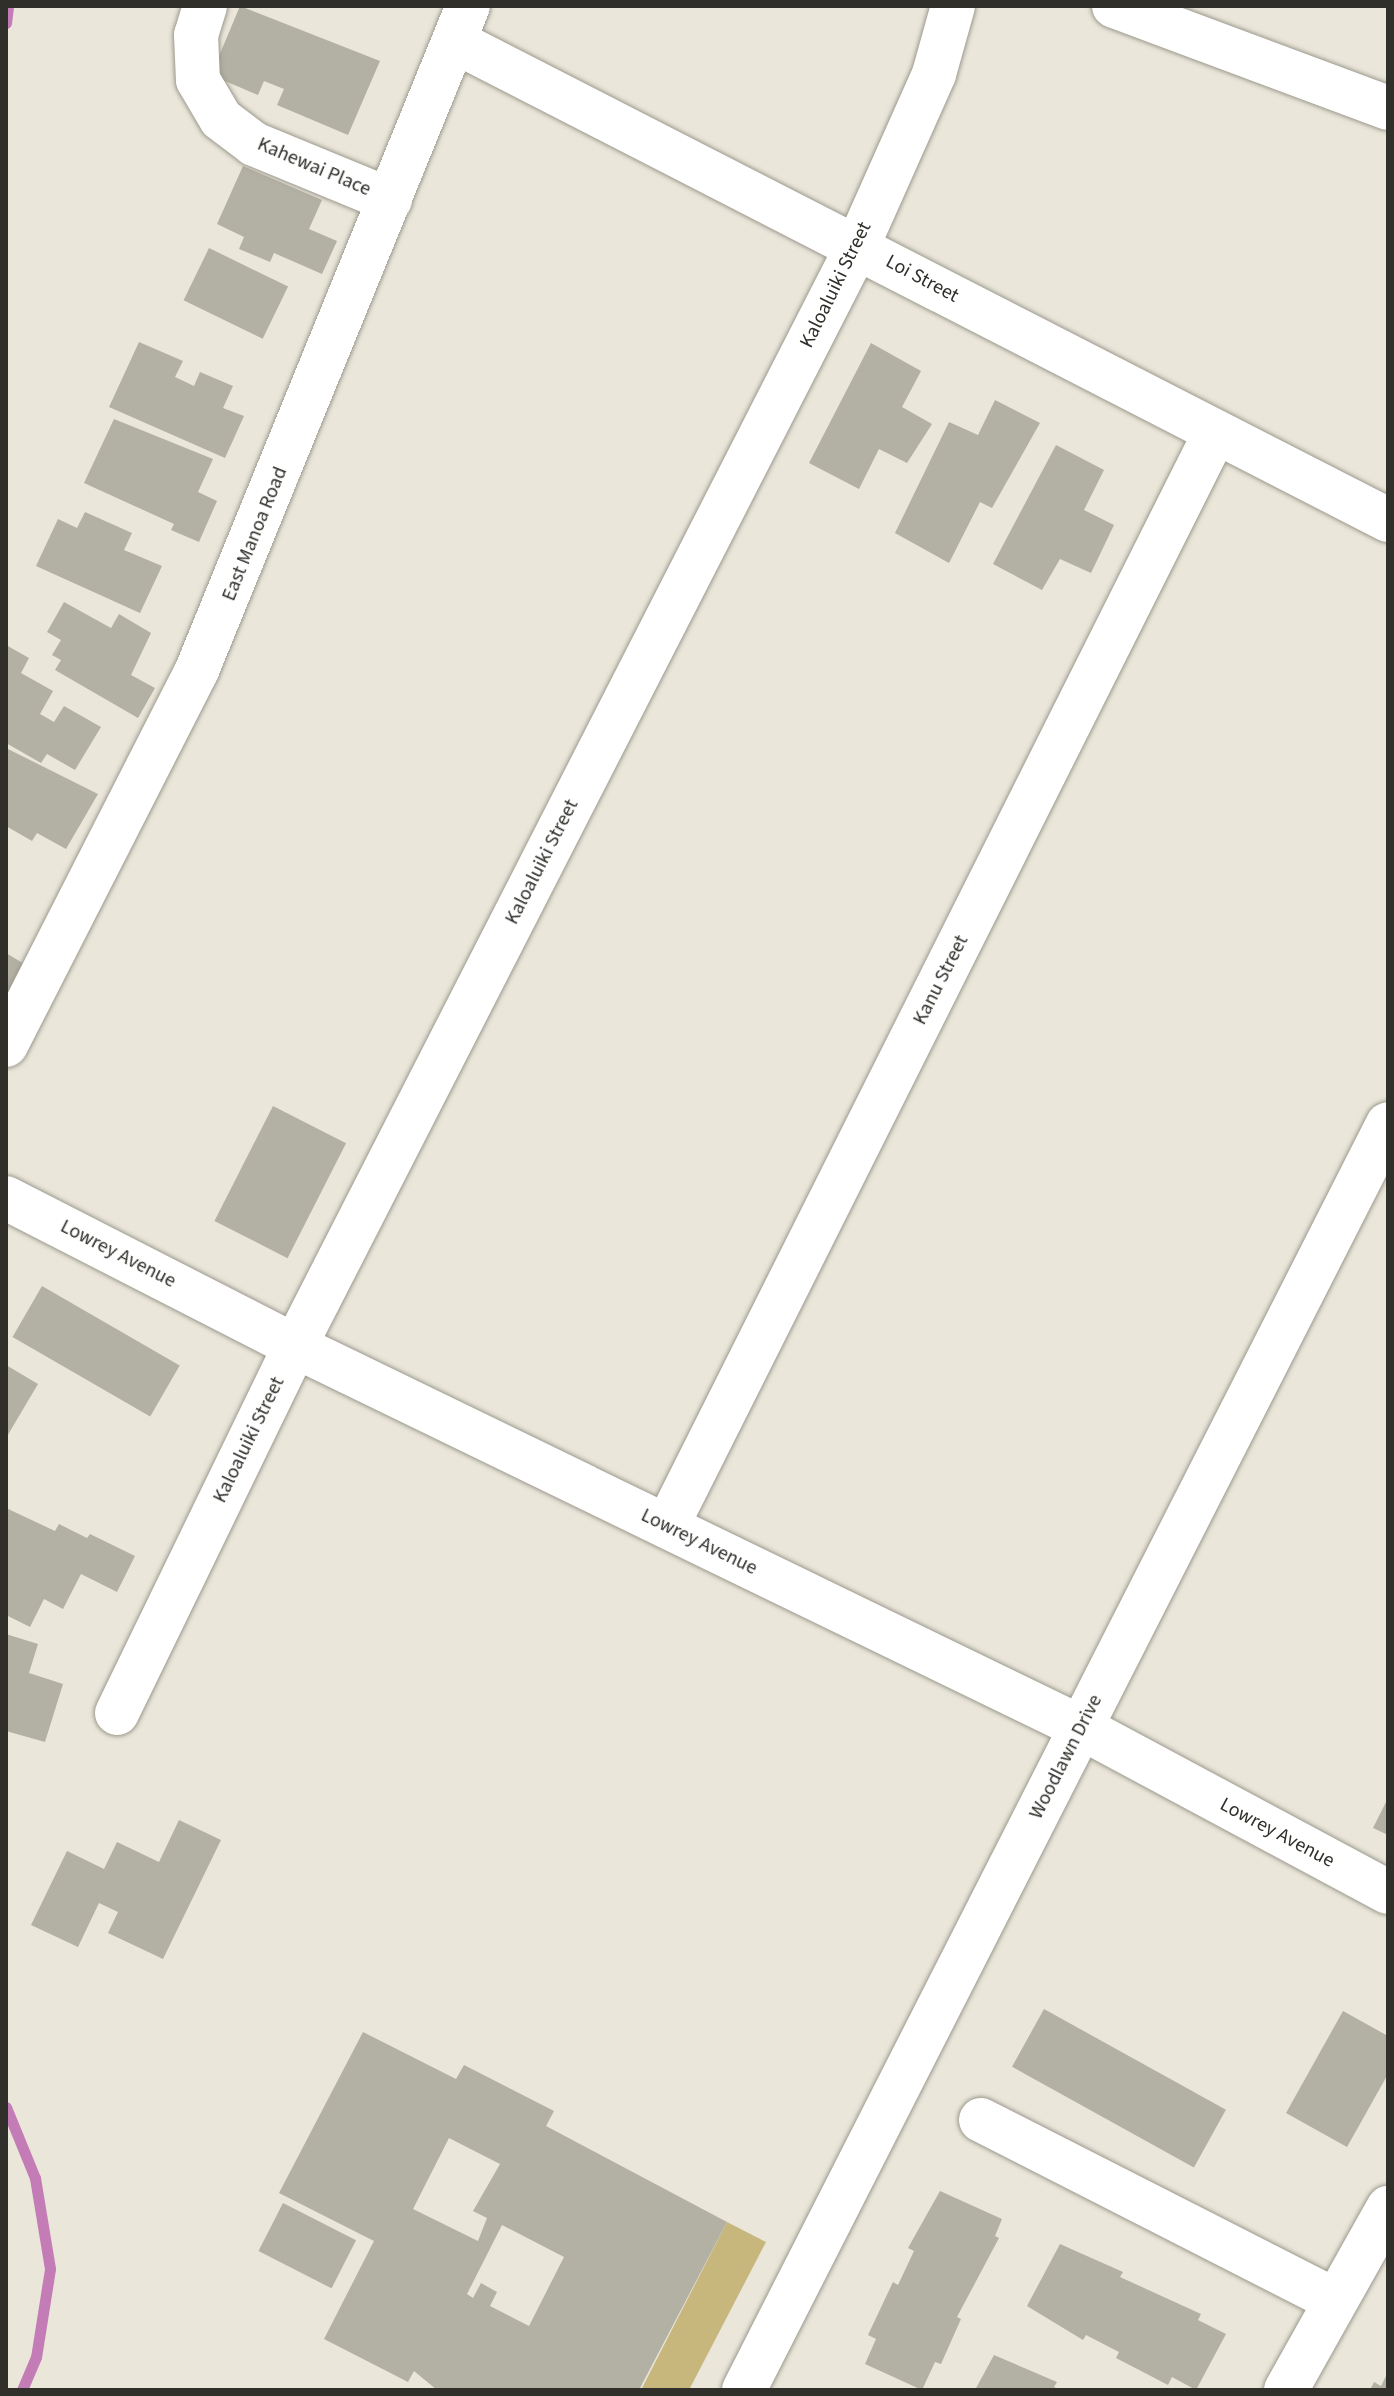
<!DOCTYPE html>
<html>
<head>
<meta charset="utf-8">
<style>
	body { margin:0 }
	#map { position:relative; width:1394px; height:2396px; overflow:hidden; background:#eae6da; font-family:"Source Sans 3",sans-serif }
	div>[style] { position:absolute }
	.green>* { inset:0; background:#c7b77d }
	.stream>* { height:11px; margin:-5.5px; padding:0 5.5px; transform-origin:5.5px; border-radius:5.5px; background:#c47cb7 }
	.building>* { inset:0; background:#b3b0a4; transform-origin:0 0 }
	.roads { filter:drop-shadow(0 0 2px #9c998d) drop-shadow(0 0 2px #9c998d) }
	.minor>* { height:44px; margin:-22px; padding:0 22px; transform-origin:22px; border-radius:22px; background:#fff }
	span { translate:-50% -50%; white-space:nowrap; text-align:center; line-height:1.15; -webkit-text-stroke:6px #fff; paint-order:stroke }
	.street-label { font-size:20px; color:#302f2a }
	.frame { position:absolute; inset:0; border:8px solid #302f2a; pointer-events:none }
</style>
</head>
<body>
<div id="map">
	<div class="green">
		<i style="clip-path:polygon(727px 2222px,766px 2242px,689px 2390px,641px 2390px)"></i>
	</div>
	<div class="stream">
		<i style="left:6px;top:23px;width:17px;rotate:-83deg"></i>
		<i style="left:6px;top:2107px;width:77px;rotate:67.8deg"></i>
		<i style="left:35px;top:2178px;width:92px;rotate:80.6deg"></i>
		<i style="left:50px;top:2269px;width:89px;rotate:99deg"></i>
		<i style="left:36px;top:2357px;width:36px;rotate:113deg"></i>
	</div>
	<div class="building">
		<i style="clip-path:polygon(240px 6px,380px 61px,348px 135px,277px 105px,284px 89px,264px 81px,258px 95px,211px 75px)"></i>
		<i style="clip-path:polygon(243px 166px,322px 200px,309px 229px,337px 241px,322px 274px,274px 253px,270px 262px,239px 249px,244px 237px,217px 224px)"></i>
		<i style="left:209px;top:248px;width:88px;height:58px;rotate:26deg"></i>
		<i style="clip-path:polygon(139px 342px,183px 361px,175px 377px,194px 386px,200px 372px,233px 386px,223px 408px,244px 416px,225px 458px,109px 407px)"></i>
		<i style="clip-path:polygon(871px 343px,921px 371px,902px 407px,932px 424px,907px 463px,879px 449px,859px 489px,809px 463px)"></i>
		<i style="clip-path:polygon(995px 400px,1040px 423px,992px 508px,980px 502px,949px 563px,895px 533px,949px 422px,978px 435px)"></i>
		<i style="clip-path:polygon(114px 419px,213px 459px,198px 492px,217px 501px,199px 542px,171px 530px,174px 524px,84px 483px)"></i>
		<i style="clip-path:polygon(1056px 445px,1104px 470px,1084px 510px,1114px 525px,1091px 573px,1060px 559px,1042px 590px,993px 564px)"></i>
		<i style="clip-path:polygon(85px 512px,132px 533px,124px 550px,162px 566px,140px 613px,36px 566px,58px 519px,77px 528px)"></i>
		<i style="clip-path:polygon(64px 602px,111px 628px,119px 614px,151px 633px,131px 675px,155px 688px,138px 718px,55px 670px,61px 660px,52px 655px,61px 640px,47px 632px)"></i>
		<i style="clip-path:polygon(6px 645px,29px 658px,21px 673px,53px 691px,40px 714px,54px 722px,64px 706px,101px 727px,75px 770px,47px 754px,41px 763px,6px 743px)"></i>
		<i style="clip-path:polygon(6px 748px,98px 794px,66px 849px,37px 833px,32px 841px,6px 826px)"></i>
		<i style="clip-path:polygon(6px 953px,26px 965px,6px 998px)"></i>
		<i style="left:273px;top:1106px;width:82px;height:129px;rotate:27deg"></i>
		<i style="left:42px;top:1286px;width:159px;height:59px;rotate:30deg"></i>
		<i style="clip-path:polygon(6px 1365px,38px 1384px,6px 1438px)"></i>
		<i style="clip-path:polygon(6px 1508px,55px 1531px,59px 1524px,87px 1538px,90px 1534px,135px 1556px,117px 1592px,81px 1574px,63px 1609px,44px 1599px,30px 1627px,6px 1615px)"></i>
		<i style="clip-path:polygon(6px 1634px,38px 1644px,29px 1673px,63px 1684px,45px 1742px,6px 1731px)"></i>
		<i style="clip-path:polygon(1388px 1798px,1388px 1835px,1373px 1828px)"></i>
		<i style="clip-path:polygon(179px 1820px,221px 1840px,163px 1959px,108px 1933px,118px 1912px,99px 1903px,78px 1947px,31px 1925px,67px 1851px,104px 1869px,117px 1842px,159px 1862px)"></i>
		<i style="left:1044px;top:2009px;width:208px;height:66px;rotate:29deg"></i>
		<i style="clip-path:polygon(1343px 2011px,1388px 2036px,1388px 2074px,1347px 2147px,1286px 2113px)"></i>
		<i style="clip-path:polygon(evenodd,363px 2032px,456px 2079px,464px 2065px,554px 2111px,546px 2126px,727px 2222px,639px 2390px,437px 2390px,414px 2371px,408px 2382px,324px 2339px,374px 2241px,279px 2193px,363px 2032px,449px 2138px,500px 2164px,473px 2211px,487px 2218px,478px 2241px,413px 2209px,449px 2138px,363px 2032px,502px 2225px,564px 2257px,529px 2326px,490px 2306px,497px 2292px,481px 2283px,473px 2298px,467px 2294px,502px 2225px)"></i>
		<i style="clip-path:polygon(940px 2191px,1002px 2219px,995px 2236px,999px 2238px,957px 2317px,961px 2319px,941px 2364px,935px 2362px,922px 2390px,865px 2364px,876px 2339px,868px 2335px,893px 2282px,898px 2285px,914px 2251px,908px 2248px)"></i>
		<i style="left:283px;top:2203px;width:82px;height:54px;rotate:27deg"></i>
		<i style="clip-path:polygon(1060px 2244px,1123px 2272px,1120px 2277px,1201px 2314px,1198px 2320px,1226px 2334px,1196px 2390px,1172px 2377px,1168px 2385px,1116px 2358px,1119px 2352px,1086px 2335px,1083px 2340px,1027px 2306px)"></i>
		<i style="clip-path:polygon(994px 2355px,1057px 2382px,1054px 2387px,1060px 2390px,975px 2390px)"></i>
		<i style="clip-path:polygon(1388px 2372px,1388px 2390px,1370px 2390px,1374px 2382px,1381px 2386px)"></i>
	</div>
	<div class="roads">
		<div class="minor">
			<i style="left:205px;top:6px;width:30px;rotate:107deg"></i>
			<i style="left:196px;top:35px;width:45px;rotate:87.5deg"></i>
			<i style="left:198px;top:80px;width:45px;rotate:59.5deg"></i>
			<i style="left:221px;top:119px;width:41px;rotate:37.1deg"></i>
			<i style="left:254px;top:144px;width:147px;rotate:22.4deg"></i>
			<i style="left:1114px;top:6px;width:292px;rotate:20.4deg"></i>
			<i style="left:454px;top:41px;width:1050px;rotate:27.15deg"></i>
			<i style="left:6px;top:1045px;width:421px;rotate:-63deg"></i>
			<i style="left:197px;top:670px;width:717px;rotate:-67.8deg"></i>
			<i style="left:6px;top:1198px;width:325px;rotate:27.1deg"></i>
			<i style="left:295px;top:1346px;width:875px;rotate:25.89deg"></i>
			<i style="left:1082px;top:1728px;width:347px;rotate:28.2deg"></i>
			<i style="left:667px;top:1526px;width:1223px;rotate:-63.37deg"></i>
			<i style="left:117px;top:1713px;width:408px;rotate:-64.1deg"></i>
			<i style="left:295px;top:1346px;width:1237px;rotate:-62.92deg"></i>
			<i style="left:858px;top:245px;width:187px;rotate:-66deg"></i>
			<i style="left:934px;top:74px;width:71px;rotate:-74.4deg"></i>
			<i style="left:981px;top:2120px;width:394px;rotate:27deg"></i>
			<i style="left:744px;top:2390px;width:1420px;rotate:-63.04deg"></i>
			<i style="left:1286px;top:2390px;width:209px;rotate:-60.7deg"></i>
		</div>
	</div>
	<div class="street-label">
		<span style="left:314px;top:167px;rotate:23deg">Kahewai Place</span>
		<span style="left:922px;top:279px;rotate:28deg">Loi Street</span>
		<span style="left:836px;top:285px;rotate:-64deg">Kaloaluiki Street</span>
		<span style="left:255px;top:534px;rotate:-68deg">East Manoa Road</span>
		<span style="left:542px;top:862px;rotate:-63deg">Kaloaluiki Street</span>
		<span style="left:941px;top:980px;rotate:-63deg">Kanu Street</span>
		<span style="left:118px;top:1254px;rotate:27deg">Lowrey Avenue</span>
		<span style="left:249px;top:1440px;rotate:-64deg">Kaloaluiki Street</span>
		<span style="left:699px;top:1542px;rotate:26deg">Lowrey Avenue</span>
		<span style="left:1066px;top:1757px;rotate:-63deg">Woodlawn Drive</span>
		<span style="left:1277px;top:1833px;rotate:28deg">Lowrey Avenue</span>
	</div>
	<div class="frame"></div>
</div>
</body>
</html>
